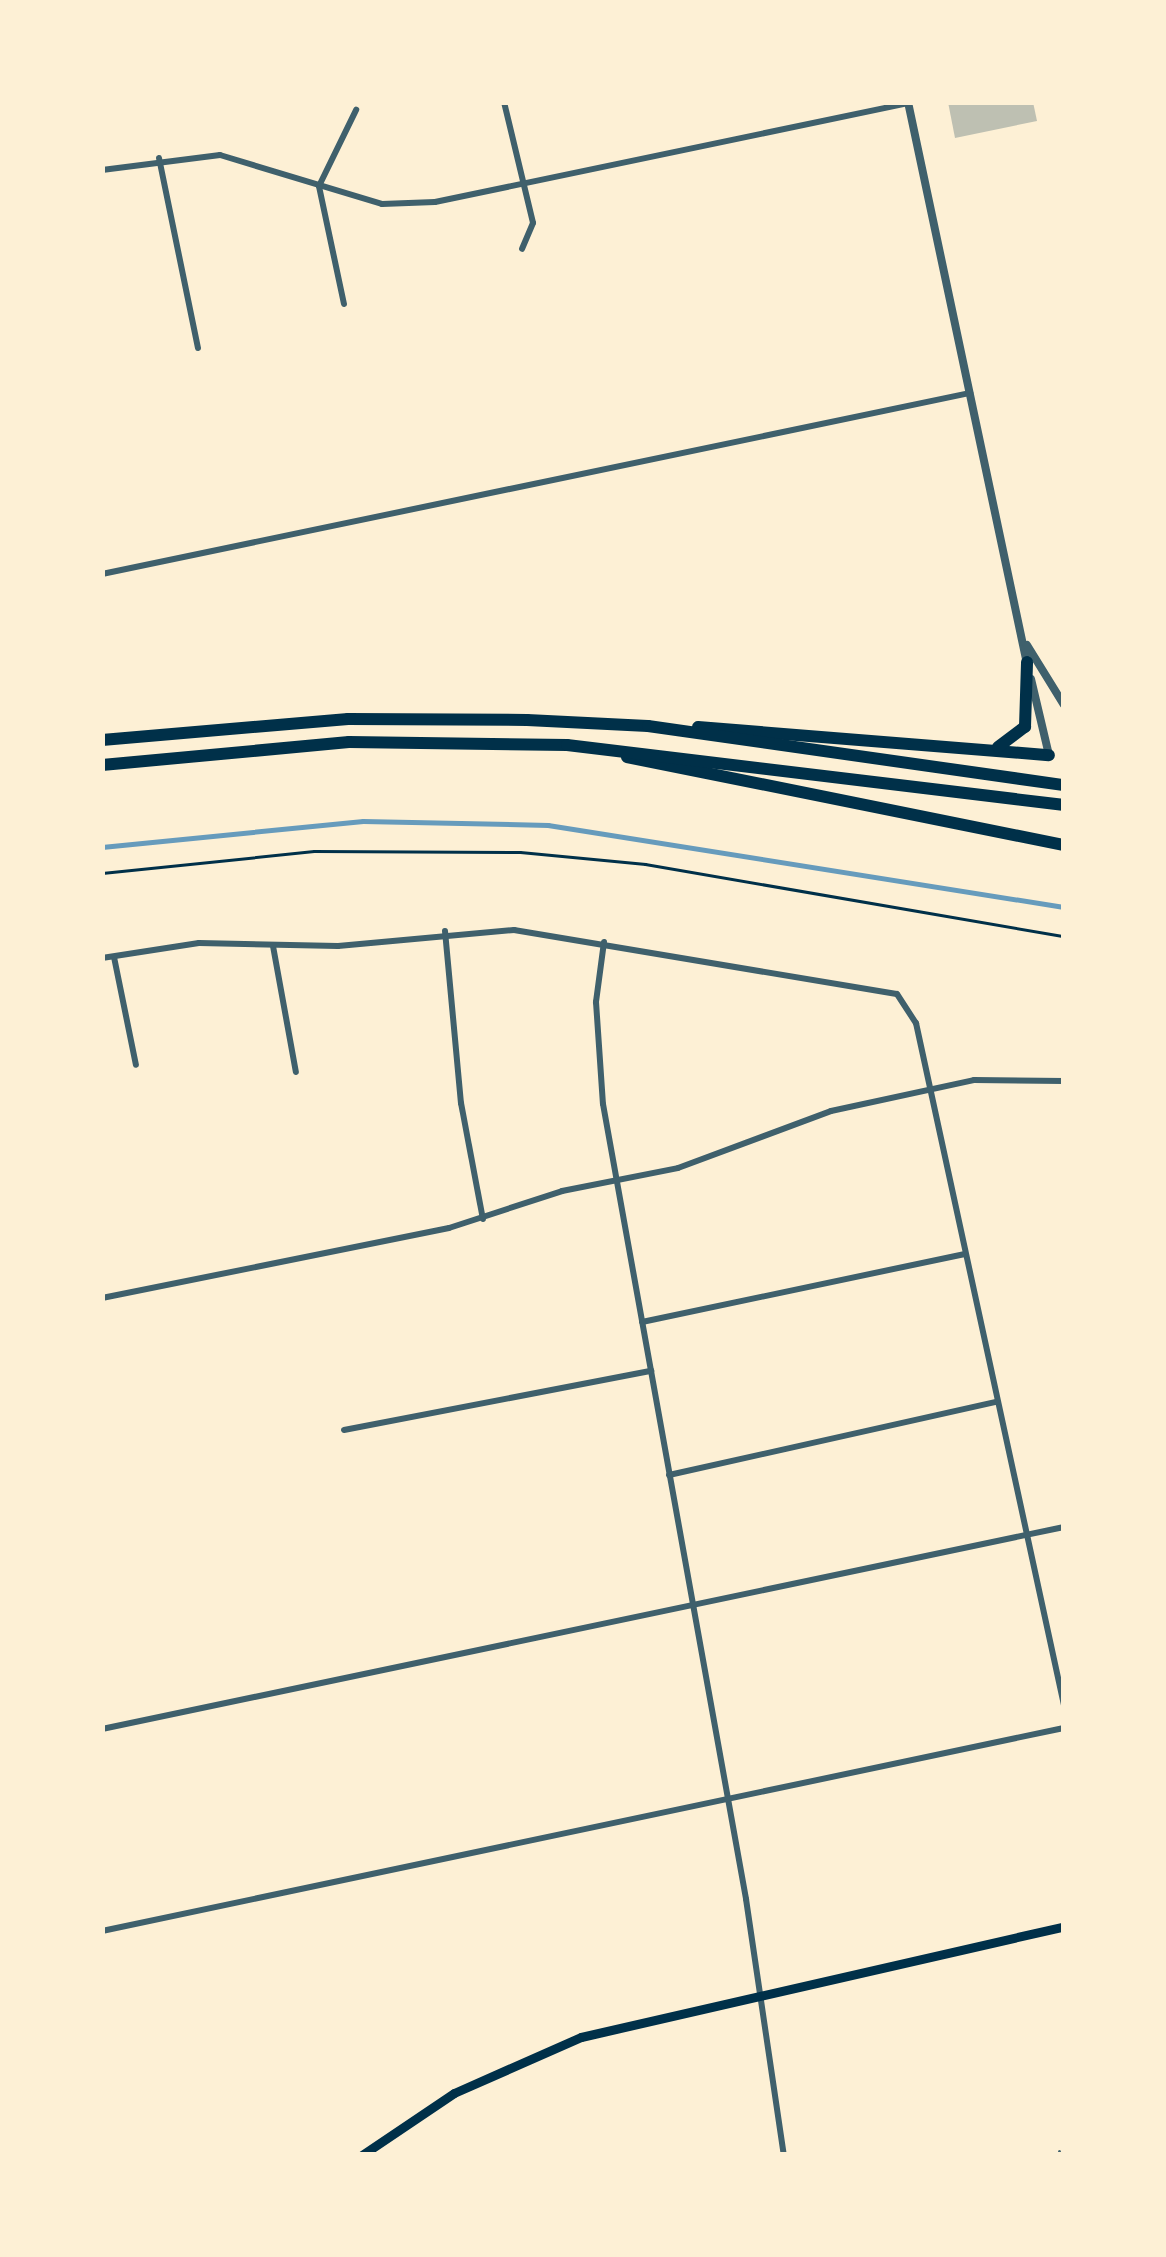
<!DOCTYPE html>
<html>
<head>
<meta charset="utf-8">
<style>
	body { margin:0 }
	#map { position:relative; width:1166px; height:2257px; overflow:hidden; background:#fdf0d5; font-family:"Titillium Web",sans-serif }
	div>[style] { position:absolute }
	.stream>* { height:4.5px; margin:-2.25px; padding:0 2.25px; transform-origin:2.25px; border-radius:2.25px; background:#669bbc }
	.building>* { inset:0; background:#bec0b2 }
	.path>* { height:3px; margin:-1.5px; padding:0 1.5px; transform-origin:1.5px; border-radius:1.5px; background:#003049 }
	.service>* { height:3px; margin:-1.5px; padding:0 1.5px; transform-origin:1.5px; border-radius:1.5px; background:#3f606c }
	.minor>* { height:6px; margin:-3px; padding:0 3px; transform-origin:3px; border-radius:3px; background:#3f606c }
	.tertiary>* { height:8px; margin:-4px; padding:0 4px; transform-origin:4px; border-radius:4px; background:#3f606c }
	.secondary>* { height:9px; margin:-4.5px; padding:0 4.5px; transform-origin:4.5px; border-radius:4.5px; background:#003049 }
	.motorway>* { height:12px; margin:-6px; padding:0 6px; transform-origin:6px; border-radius:6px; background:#003049 }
	span { translate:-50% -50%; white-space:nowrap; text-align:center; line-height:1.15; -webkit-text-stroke:10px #fdf0d5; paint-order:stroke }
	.frame { position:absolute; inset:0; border:105px solid #fdf0d5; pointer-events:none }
</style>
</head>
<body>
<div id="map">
	<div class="stream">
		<i style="left:102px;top:847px;width:262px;rotate:-5.7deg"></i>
		<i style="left:363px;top:821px;width:185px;rotate:1.2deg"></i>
		<i style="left:548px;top:825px;width:522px;rotate:9.03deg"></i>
	</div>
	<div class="building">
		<i style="clip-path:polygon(948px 102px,1033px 102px,1037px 121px,955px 138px)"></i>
	</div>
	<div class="path">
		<i style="left:102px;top:873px;width:213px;rotate:-5.9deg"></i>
		<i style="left:314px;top:851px;width:206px;rotate:0.3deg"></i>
		<i style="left:520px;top:852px;width:126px;rotate:5.5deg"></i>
		<i style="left:645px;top:864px;width:425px;rotate:9.8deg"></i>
	</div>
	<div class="service">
		<i style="left:1059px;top:2151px;width:4px;rotate:90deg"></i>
	</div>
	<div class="minor">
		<i style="left:504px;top:102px;width:124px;rotate:76.5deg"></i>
		<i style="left:533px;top:223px;width:28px;rotate:113deg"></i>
		<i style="left:159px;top:158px;width:194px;rotate:78.4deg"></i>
		<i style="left:102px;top:170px;width:119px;rotate:-7.2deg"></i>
		<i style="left:220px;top:155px;width:169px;rotate:16.8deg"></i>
		<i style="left:382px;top:204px;width:53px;rotate:-2.2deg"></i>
		<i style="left:435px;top:202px;width:482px;rotate:-11.8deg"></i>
		<i style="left:344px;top:304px;width:121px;rotate:-102deg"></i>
		<i style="left:319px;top:186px;width:85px;rotate:-64deg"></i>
		<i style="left:102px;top:574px;width:887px;rotate:-11.78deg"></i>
		<i style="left:445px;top:931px;width:173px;rotate:84.7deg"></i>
		<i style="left:461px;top:1103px;width:118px;rotate:79.3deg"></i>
		<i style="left:604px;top:942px;width:61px;rotate:97.6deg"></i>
		<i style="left:596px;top:1002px;width:102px;rotate:86.1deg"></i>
		<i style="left:603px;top:1104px;width:808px;rotate:79.8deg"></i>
		<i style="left:746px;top:1899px;width:259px;rotate:81.6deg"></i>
		<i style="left:273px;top:946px;width:128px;rotate:79.7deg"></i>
		<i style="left:114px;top:957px;width:110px;rotate:78.5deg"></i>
		<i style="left:102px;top:958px;width:98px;rotate:-8.8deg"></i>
		<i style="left:199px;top:943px;width:139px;rotate:1.2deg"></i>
		<i style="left:338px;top:946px;width:177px;rotate:-5.2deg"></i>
		<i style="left:514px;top:930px;width:388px;rotate:9.5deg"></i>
		<i style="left:897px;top:994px;width:35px;rotate:57deg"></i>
		<i style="left:916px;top:1023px;width:698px;rotate:77.76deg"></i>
		<i style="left:102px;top:1298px;width:354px;rotate:-11.4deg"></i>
		<i style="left:449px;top:1228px;width:119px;rotate:-18.1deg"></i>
		<i style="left:562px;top:1191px;width:118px;rotate:-11.2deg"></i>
		<i style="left:678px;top:1168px;width:163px;rotate:-20.4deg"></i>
		<i style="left:831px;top:1111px;width:146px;rotate:-12.2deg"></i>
		<i style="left:974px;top:1080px;width:90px;rotate:0.6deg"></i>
		<i style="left:642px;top:1322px;width:330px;rotate:-11.9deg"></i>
		<i style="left:344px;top:1430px;width:313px;rotate:-10.9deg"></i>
		<i style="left:669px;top:1475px;width:335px;rotate:-12.6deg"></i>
		<i style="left:102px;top:1729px;width:983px;rotate:-11.86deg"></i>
		<i style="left:102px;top:1931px;width:983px;rotate:-11.92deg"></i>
	</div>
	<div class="tertiary">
		<i style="left:908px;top:102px;width:574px;rotate:78.04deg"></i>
		<i style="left:1027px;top:645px;width:70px;rotate:58.3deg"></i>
		<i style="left:1031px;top:679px;width:78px;rotate:76.7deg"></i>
	</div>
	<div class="secondary">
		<i style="left:362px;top:2155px;width:111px;rotate:-34deg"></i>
		<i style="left:454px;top:2093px;width:139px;rotate:-23.8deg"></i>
		<i style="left:581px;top:2037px;width:496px;rotate:-12.9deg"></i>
	</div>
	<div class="motorway">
		<i style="left:698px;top:727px;width:352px;rotate:4.6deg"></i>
		<i style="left:102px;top:740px;width:247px;rotate:-4.9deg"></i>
		<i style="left:348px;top:719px;width:179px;rotate:0.3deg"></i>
		<i style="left:527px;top:720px;width:121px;rotate:2.8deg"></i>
		<i style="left:648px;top:726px;width:420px;rotate:8.1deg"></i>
		<i style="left:998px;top:747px;width:34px;rotate:-37deg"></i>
		<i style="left:1025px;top:727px;width:65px;rotate:-88.2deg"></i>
		<i style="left:627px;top:757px;width:446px;rotate:11.4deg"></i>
		<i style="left:102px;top:765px;width:248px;rotate:-5.3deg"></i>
		<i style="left:349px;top:742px;width:218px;rotate:0.8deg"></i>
		<i style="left:567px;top:745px;width:501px;rotate:6.88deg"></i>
	</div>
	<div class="frame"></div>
</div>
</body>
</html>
